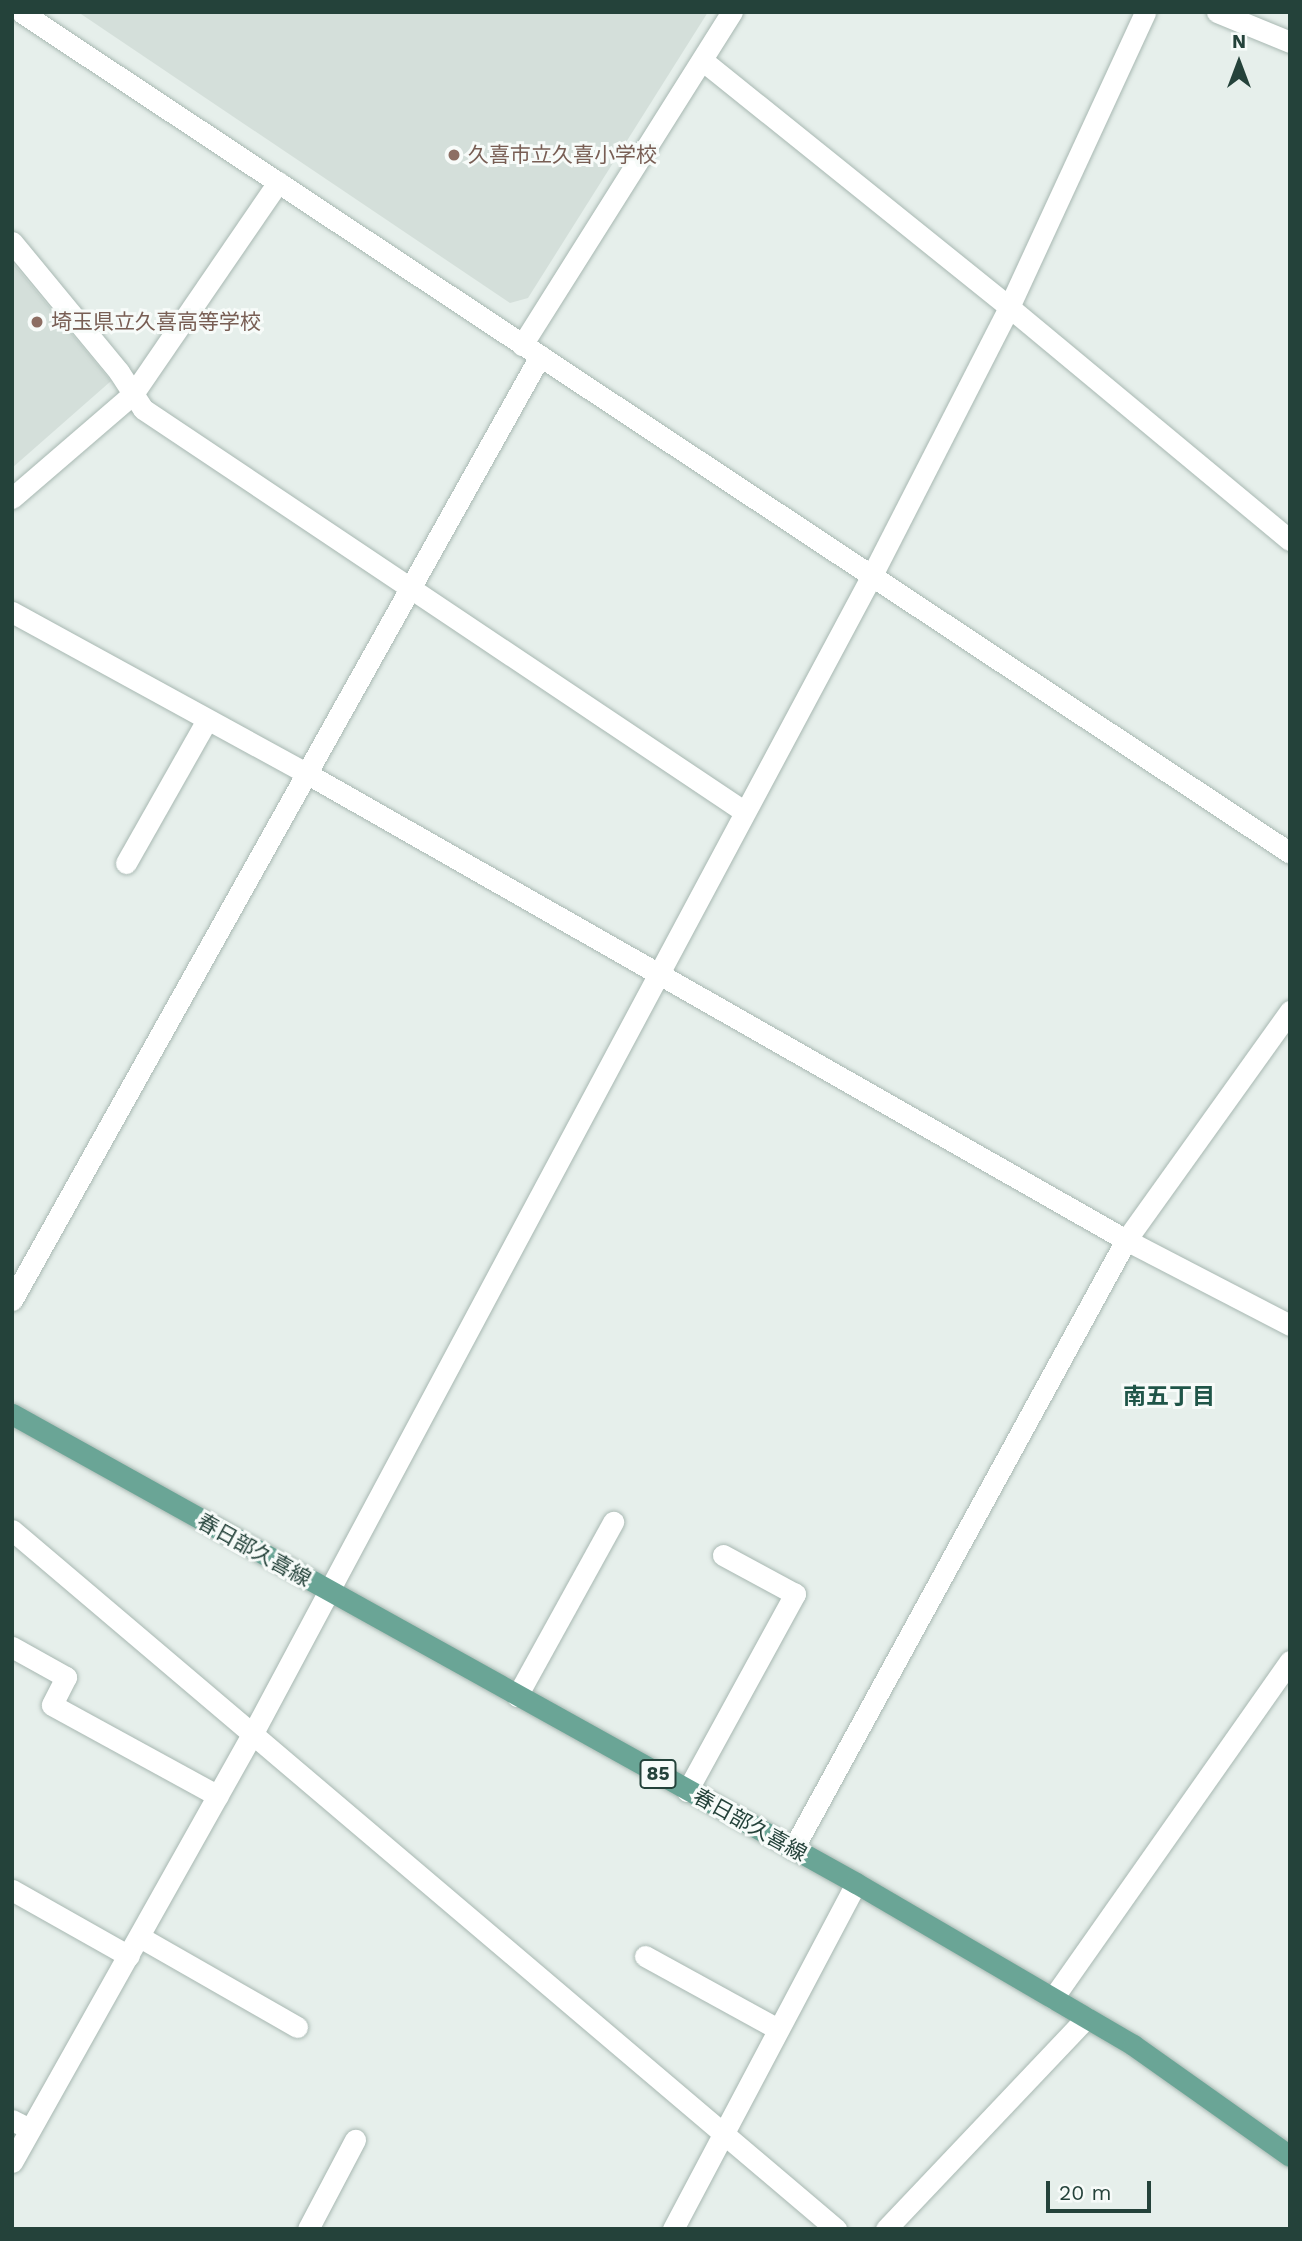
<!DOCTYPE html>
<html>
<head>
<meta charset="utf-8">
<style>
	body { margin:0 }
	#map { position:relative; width:1302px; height:2241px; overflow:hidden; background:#e6efeb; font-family:"Work Sans","Noto Sans JP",sans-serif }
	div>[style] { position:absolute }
	.built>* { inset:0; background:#d4dfda }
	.roads { filter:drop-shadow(0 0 2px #a8b8b2) drop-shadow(0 0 2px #a8b8b2) }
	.lane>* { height:21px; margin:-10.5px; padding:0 10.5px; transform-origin:10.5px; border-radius:10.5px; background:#fff }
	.street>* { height:21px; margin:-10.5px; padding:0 10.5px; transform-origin:10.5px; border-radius:10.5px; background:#fff }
	.secondary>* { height:21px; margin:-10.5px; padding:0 10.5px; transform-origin:10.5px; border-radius:10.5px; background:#fff }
	.primary>* { height:21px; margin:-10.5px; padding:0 10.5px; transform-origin:10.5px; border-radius:10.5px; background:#6aa596 }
	.dots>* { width:19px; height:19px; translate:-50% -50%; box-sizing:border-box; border:4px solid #f7fbf9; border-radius:50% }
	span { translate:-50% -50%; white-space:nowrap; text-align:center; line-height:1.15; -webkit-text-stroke:6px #f7fbf9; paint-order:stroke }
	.shield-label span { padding:2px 5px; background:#f7fbf9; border:2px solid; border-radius:5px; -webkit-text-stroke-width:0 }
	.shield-label { font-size:19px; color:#24423a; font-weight:700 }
	.education-label { font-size:21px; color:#785e54 }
	.left { translate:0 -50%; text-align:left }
	.street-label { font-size:21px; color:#24423a }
	.neighbourhood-label { font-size:23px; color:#1f5548; font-weight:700 }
	.frame { position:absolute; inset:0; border:14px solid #24423a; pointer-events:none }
	.north { position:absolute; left:1204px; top:28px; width:70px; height:70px; -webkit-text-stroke:5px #f7fbf9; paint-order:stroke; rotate:0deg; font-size:19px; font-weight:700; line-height:28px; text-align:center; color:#24423a }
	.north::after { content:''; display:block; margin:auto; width:24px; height:32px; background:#24423a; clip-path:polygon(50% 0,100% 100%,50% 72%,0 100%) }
	.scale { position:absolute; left:1046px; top:2181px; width:105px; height:32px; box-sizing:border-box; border:4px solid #24423a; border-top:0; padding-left:9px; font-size:21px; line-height:24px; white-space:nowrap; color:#24423a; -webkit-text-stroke:5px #f7fbf9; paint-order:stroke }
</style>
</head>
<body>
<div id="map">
	<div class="built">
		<i style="clip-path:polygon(78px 12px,708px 12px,528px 298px,510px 303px)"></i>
		<i style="clip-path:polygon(12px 262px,111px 381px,12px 468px)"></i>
	</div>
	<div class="roads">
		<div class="lane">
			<i style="left:126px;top:863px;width:164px;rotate:-60.5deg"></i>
			<i style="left:12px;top:1647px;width:62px;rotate:29.1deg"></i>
			<i style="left:66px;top:1677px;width:31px;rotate:117deg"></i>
			<i style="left:52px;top:1705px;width:189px;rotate:28.7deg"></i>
			<i style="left:687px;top:1791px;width:225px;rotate:-61.3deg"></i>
			<i style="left:795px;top:1594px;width:82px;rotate:-151.6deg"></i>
			<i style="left:140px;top:1937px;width:181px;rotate:29.8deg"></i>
			<i style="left:645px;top:1956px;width:152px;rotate:28.8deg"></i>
			<i style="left:1053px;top:1998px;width:412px;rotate:-54.9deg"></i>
			<i style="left:12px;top:2120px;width:20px;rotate:27deg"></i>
			<i style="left:308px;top:2229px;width:101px;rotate:-62.2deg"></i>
			<i style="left:886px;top:2229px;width:291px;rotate:-46.5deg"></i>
		</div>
		<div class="street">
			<i style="left:1217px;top:12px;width:79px;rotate:22.3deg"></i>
			<i style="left:702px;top:60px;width:394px;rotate:38.8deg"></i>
			<i style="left:1009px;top:307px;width:365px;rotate:39.7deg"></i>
			<i style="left:12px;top:242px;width:168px;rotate:50.5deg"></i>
			<i style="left:119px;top:372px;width:44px;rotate:57deg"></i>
			<i style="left:143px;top:409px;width:724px;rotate:33.8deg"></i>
			<i style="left:522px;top:345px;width:394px;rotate:-57.8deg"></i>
			<i style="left:12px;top:498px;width:160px;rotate:-40.7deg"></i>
			<i style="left:133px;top:394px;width:257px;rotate:-55.6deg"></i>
			<i style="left:12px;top:612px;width:335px;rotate:28.7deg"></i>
			<i style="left:306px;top:773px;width:944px;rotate:29.66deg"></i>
			<i style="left:1126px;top:1240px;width:185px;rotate:27.4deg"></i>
			<i style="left:12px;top:1300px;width:1082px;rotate:-60.78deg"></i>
			<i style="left:12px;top:1530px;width:1081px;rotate:40.31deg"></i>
			<i style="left:517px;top:1696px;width:199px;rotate:-61.1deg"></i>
			<i style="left:793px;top:1849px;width:694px;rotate:-61.33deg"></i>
			<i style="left:1126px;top:1240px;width:282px;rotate:-54.4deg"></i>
			<i style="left:12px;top:1890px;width:134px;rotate:29.4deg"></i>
			<i style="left:673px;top:2229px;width:391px;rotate:-62.1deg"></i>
		</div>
		<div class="secondary">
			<i style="left:21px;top:12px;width:1522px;rotate:33.53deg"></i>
			<i style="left:12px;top:2162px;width:494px;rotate:-60.7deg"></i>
			<i style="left:254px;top:1731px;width:1309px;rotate:-61.87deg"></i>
			<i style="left:871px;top:577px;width:303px;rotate:-62.9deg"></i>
			<i style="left:1009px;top:307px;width:325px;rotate:-65.2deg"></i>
		</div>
		<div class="primary">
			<i style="left:12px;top:1414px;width:966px;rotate:29.06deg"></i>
			<i style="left:856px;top:1883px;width:321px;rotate:30.3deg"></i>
			<i style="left:1133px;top:2045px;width:192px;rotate:35.3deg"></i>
		</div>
	</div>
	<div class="dots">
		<i style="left:454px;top:155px;background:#8d6e63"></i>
		<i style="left:37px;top:322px;background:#8d6e63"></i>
	</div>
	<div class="shield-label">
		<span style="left:658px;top:1774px">85</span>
	</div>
	<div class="education-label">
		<span class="left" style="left:468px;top:155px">久喜市立久喜小学校</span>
		<span class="left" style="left:51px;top:322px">埼玉県立久喜高等学校</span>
	</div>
	<div class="street-label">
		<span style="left:254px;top:1550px;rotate:29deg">春日部久喜線</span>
		<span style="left:750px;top:1825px;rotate:29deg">春日部久喜線</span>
	</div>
	<div class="neighbourhood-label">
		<span style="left:1169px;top:1397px">南五丁目</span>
	</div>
	<div class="frame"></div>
	<div class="north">N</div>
	<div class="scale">20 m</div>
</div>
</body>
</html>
